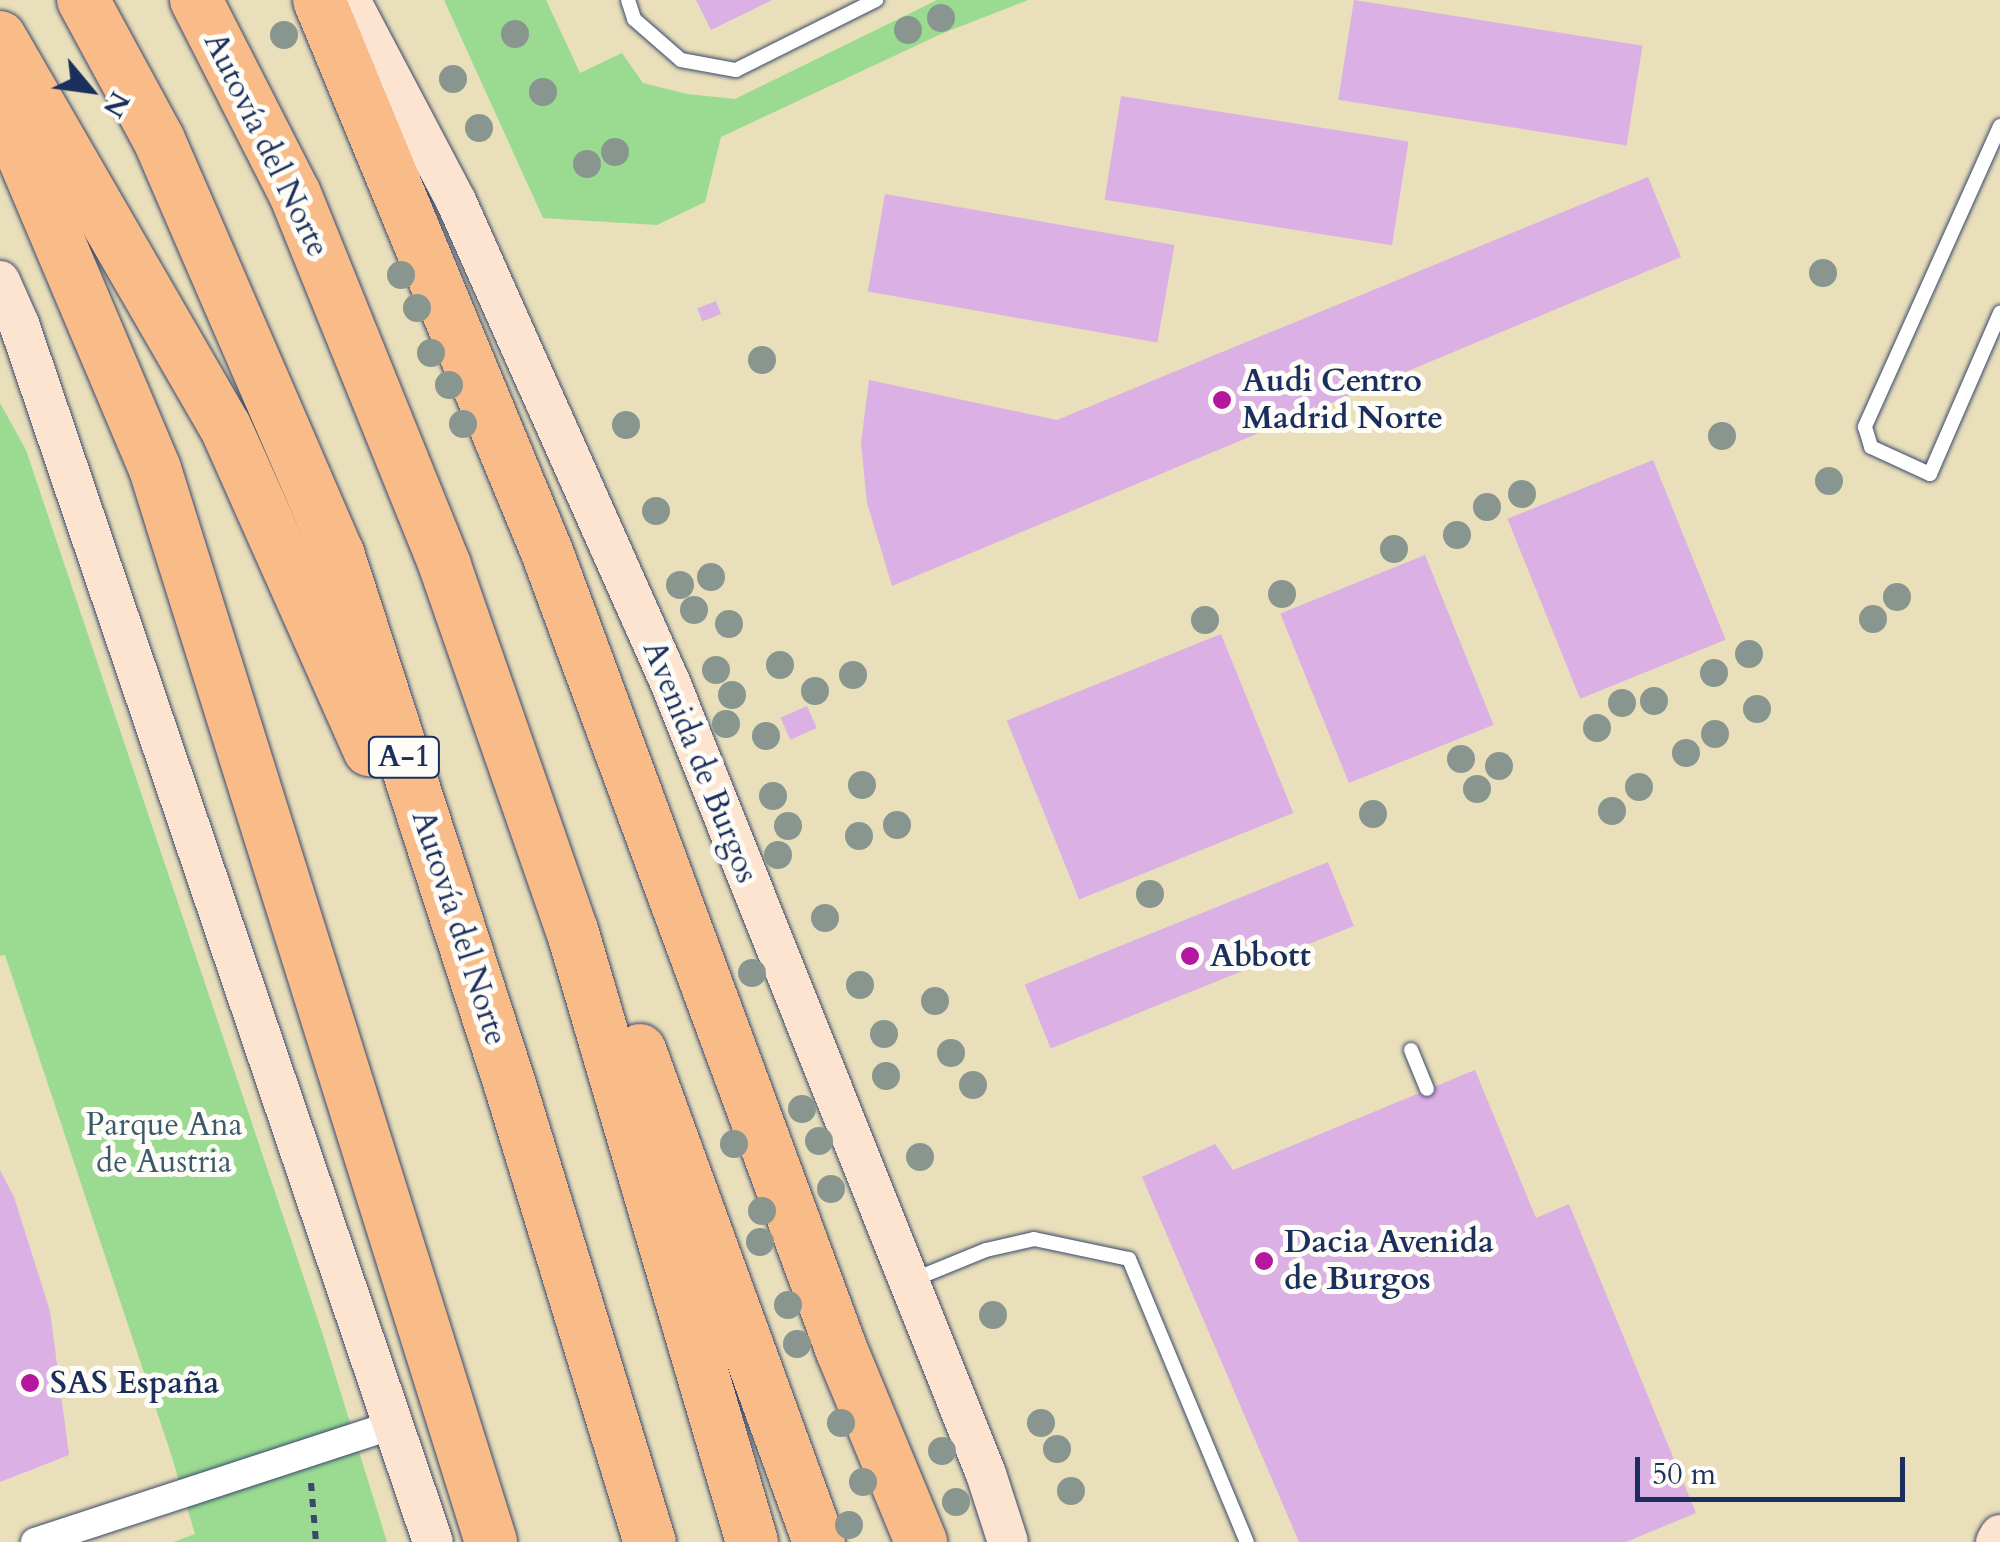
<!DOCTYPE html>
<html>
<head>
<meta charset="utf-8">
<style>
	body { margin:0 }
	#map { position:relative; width:2000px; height:1542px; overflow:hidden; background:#e9dfba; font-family:Cardo,serif }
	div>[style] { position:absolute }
	.green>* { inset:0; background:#9adb91 }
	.building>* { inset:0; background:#dbb0e4; transform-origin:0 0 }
	.path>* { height:6px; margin-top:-3px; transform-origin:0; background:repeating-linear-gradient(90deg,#3a496c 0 8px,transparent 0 16px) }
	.roads { filter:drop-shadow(0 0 2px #3a496c) drop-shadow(0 0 2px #3a496c) }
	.lane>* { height:14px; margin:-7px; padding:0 7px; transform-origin:7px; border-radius:7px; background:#fff }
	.street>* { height:28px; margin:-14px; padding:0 14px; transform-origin:14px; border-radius:14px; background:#fff }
	.secondary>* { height:40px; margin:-20px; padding:0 20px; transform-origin:20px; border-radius:20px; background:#fde4d0 }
	.highway>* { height:52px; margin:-26px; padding:0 26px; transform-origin:26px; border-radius:26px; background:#f9bc89 }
	.trees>* { width:28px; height:28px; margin:-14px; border-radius:50%; background:#89968f }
	.dots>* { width:28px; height:28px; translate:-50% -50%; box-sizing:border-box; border:5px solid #fdfcf7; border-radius:50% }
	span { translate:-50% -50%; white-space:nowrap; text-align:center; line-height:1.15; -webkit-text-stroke:10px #fdfcf7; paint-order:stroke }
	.shield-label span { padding:2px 8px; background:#fdfcf7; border:2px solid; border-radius:8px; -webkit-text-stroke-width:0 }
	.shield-label { font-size:30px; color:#1b2f5e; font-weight:700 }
	.street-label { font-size:32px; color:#1b2f5e }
	.poi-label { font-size:32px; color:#1b2f5e; font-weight:700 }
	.left { translate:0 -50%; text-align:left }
	.park-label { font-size:32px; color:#3b5a6b }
	.north { position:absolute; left:40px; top:40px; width:100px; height:100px; -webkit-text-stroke:8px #fdfcf7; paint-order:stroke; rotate:119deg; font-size:28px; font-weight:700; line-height:40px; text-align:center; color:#1b2f5e }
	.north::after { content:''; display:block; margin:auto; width:35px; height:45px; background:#1b2f5e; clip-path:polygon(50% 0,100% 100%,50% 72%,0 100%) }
	.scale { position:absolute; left:1635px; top:1457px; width:270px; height:45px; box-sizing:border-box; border:5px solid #1b2f5e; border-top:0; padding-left:12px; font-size:30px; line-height:35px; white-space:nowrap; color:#1b2f5e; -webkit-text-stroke:8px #fdfcf7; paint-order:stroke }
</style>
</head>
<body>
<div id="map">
	<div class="green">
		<i style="clip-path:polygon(444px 0,546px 0,580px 73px,622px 53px,643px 83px,687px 94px,735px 99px,937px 0,1028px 0,941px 34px,721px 137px,705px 202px,657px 225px,543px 218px)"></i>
		<i style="clip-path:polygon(0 403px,26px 450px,322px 1332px,387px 1542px,173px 1542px,195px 1534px,171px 1454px,5px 955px,0 956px)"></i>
	</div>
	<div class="building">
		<i style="clip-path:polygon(696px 0,772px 0,711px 30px)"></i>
		<i style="left:1354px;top:0;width:292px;height:101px;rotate:9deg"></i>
		<i style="left:1121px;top:96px;width:291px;height:105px;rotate:9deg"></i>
		<i style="clip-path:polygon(1648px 177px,1681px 257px,892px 586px,867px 503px,861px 443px,869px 380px,1057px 420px)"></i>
		<i style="left:885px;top:194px;width:294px;height:99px;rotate:10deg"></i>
		<i style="left:716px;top:301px;width:14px;height:20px;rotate:69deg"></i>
		<i style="left:1653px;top:460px;width:194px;height:157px;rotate:68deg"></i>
		<i style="left:1425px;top:555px;width:183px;height:156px;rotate:68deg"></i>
		<i style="left:1221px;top:634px;width:193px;height:231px;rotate:68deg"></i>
		<i style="left:807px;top:706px;width:24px;height:29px;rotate:66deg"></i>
		<i style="left:1328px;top:862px;width:69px;height:327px;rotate:68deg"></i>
		<i style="clip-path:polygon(1475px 1070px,1536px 1218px,1569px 1204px,1696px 1513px,1626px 1542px,1299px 1542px,1142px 1177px,1215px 1144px,1233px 1170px)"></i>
		<i style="clip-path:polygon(0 1170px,14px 1197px,50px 1311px,69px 1455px,0 1482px)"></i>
	</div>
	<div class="path">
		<i style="left:311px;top:1483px;width:59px;rotate:85.2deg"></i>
	</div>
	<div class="roads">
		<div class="lane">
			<i style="left:628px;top:0;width:20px;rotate:72deg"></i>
			<i style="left:634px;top:19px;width:62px;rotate:41.1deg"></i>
			<i style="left:681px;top:60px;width:56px;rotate:10.3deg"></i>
			<i style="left:736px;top:70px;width:157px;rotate:-26.6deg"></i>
			<i style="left:2000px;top:126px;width:330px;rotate:114.2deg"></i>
			<i style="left:1865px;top:427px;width:21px;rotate:73deg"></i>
			<i style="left:1871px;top:447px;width:65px;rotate:24.6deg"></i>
			<i style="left:1930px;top:474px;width:176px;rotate:-66.5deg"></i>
			<i style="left:1411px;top:1050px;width:42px;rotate:67.7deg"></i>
			<i style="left:910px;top:1281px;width:82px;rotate:-22.2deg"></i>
			<i style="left:986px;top:1250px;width:49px;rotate:-12.9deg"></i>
			<i style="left:1034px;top:1239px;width:97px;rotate:11.9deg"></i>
			<i style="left:1129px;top:1259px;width:307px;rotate:67.4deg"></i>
		</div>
		<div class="street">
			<i style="left:35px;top:1542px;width:379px;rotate:-18.1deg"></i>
		</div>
		<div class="secondary">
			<i style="left:350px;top:0;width:227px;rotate:62.2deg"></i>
			<i style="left:456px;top:201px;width:526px;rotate:66.02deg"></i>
			<i style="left:670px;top:682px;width:853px;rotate:68.25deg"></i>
			<i style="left:986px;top:1474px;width:71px;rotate:72.1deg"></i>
			<i style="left:0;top:281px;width:47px;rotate:66.2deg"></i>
			<i style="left:19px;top:324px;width:1286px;rotate:71.23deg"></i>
			<i style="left:1996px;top:1542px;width:8px;rotate:-60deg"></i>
		</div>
		<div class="highway">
			<i style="left:83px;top:0;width:159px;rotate:61.5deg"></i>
			<i style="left:159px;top:140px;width:450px;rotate:66.6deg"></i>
			<i style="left:338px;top:553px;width:559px;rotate:72.08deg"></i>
			<i style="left:510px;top:1085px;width:478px;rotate:73deg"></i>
			<i style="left:196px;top:0;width:218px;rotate:63deg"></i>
			<i style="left:295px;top:194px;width:401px;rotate:68deg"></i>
			<i style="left:445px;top:566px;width:386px;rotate:70.8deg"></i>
			<i style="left:572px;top:930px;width:638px;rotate:73.61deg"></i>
			<i style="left:319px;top:0;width:597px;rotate:67.56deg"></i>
			<i style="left:547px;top:552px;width:852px;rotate:69.74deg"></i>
			<i style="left:842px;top:1351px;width:207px;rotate:67.5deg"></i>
			<i style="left:0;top:37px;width:449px;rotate:60deg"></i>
			<i style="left:225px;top:426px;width:355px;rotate:66deg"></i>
			<i style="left:0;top:102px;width:398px;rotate:67.1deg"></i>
			<i style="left:155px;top:469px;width:1124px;rotate:72.61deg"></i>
			<i style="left:640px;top:1050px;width:524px;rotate:70.01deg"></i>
		</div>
	</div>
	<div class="trees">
		<i style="left:941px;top:18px"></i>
		<i style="left:908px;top:30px"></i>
		<i style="left:515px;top:34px"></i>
		<i style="left:284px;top:35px"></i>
		<i style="left:453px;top:79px"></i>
		<i style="left:543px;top:92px"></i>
		<i style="left:479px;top:128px"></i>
		<i style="left:615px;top:152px"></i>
		<i style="left:587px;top:164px"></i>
		<i style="left:1823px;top:273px"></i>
		<i style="left:401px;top:275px"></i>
		<i style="left:417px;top:308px"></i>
		<i style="left:431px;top:353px"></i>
		<i style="left:762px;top:360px"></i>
		<i style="left:449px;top:385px"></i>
		<i style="left:463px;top:424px"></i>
		<i style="left:626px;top:425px"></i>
		<i style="left:1722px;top:436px"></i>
		<i style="left:1829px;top:481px"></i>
		<i style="left:1522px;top:494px"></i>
		<i style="left:1487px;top:507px"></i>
		<i style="left:656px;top:511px"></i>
		<i style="left:1457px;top:535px"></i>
		<i style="left:1394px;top:549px"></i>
		<i style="left:711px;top:577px"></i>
		<i style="left:680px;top:585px"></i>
		<i style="left:1282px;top:594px"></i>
		<i style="left:1897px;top:597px"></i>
		<i style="left:694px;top:610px"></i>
		<i style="left:1873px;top:619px"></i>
		<i style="left:1205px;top:620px"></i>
		<i style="left:729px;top:624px"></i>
		<i style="left:1749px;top:654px"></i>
		<i style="left:780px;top:665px"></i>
		<i style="left:716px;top:670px"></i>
		<i style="left:1714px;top:673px"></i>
		<i style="left:853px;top:675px"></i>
		<i style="left:815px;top:691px"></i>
		<i style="left:732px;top:695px"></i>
		<i style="left:1654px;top:701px"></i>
		<i style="left:1622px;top:703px"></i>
		<i style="left:1757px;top:709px"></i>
		<i style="left:726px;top:724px"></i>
		<i style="left:1597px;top:728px"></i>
		<i style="left:1715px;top:734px"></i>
		<i style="left:766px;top:736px"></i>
		<i style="left:1686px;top:753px"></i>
		<i style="left:1461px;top:759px"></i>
		<i style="left:1499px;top:766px"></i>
		<i style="left:862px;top:785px"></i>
		<i style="left:1639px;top:787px"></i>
		<i style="left:1477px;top:789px"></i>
		<i style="left:773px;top:796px"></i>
		<i style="left:1612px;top:811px"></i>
		<i style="left:1373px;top:814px"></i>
		<i style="left:897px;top:825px"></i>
		<i style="left:788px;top:826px"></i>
		<i style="left:859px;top:836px"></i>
		<i style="left:778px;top:855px"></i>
		<i style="left:1150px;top:894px"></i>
		<i style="left:825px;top:918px"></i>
		<i style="left:752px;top:973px"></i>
		<i style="left:860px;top:985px"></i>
		<i style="left:935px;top:1001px"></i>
		<i style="left:884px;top:1034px"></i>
		<i style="left:951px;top:1053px"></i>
		<i style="left:886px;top:1076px"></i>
		<i style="left:973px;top:1085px"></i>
		<i style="left:802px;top:1109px"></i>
		<i style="left:819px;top:1141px"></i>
		<i style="left:734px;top:1144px"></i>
		<i style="left:920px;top:1157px"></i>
		<i style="left:831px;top:1189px"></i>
		<i style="left:762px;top:1211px"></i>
		<i style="left:760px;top:1242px"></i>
		<i style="left:788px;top:1305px"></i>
		<i style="left:993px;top:1315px"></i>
		<i style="left:797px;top:1344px"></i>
		<i style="left:841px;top:1423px"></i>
		<i style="left:1041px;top:1423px"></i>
		<i style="left:1057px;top:1449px"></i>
		<i style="left:942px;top:1451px"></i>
		<i style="left:863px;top:1482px"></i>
		<i style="left:1071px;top:1491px"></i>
		<i style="left:956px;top:1502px"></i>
		<i style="left:849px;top:1525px"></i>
	</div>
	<div class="dots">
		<i style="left:1222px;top:400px;background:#b5179e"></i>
		<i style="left:1190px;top:956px;background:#b5179e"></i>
		<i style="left:1264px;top:1261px;background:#b5179e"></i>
		<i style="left:30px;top:1383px;background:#b5179e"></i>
	</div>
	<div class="shield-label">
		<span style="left:404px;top:757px">A-1</span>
	</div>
	<div class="street-label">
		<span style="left:266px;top:145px;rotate:64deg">Autovía del Norte</span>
		<span style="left:700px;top:762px;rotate:68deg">Avenida de Burgos</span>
		<span style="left:459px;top:928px;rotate:72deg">Autovía del Norte</span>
	</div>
	<div class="poi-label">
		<span class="left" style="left:1242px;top:400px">Audi Centro<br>Madrid Norte</span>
		<span class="left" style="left:1210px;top:956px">Abbott</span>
		<span class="left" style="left:1284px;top:1261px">Dacia Avenida<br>de Burgos</span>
		<span class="left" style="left:50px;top:1383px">SAS España</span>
	</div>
	<div class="park-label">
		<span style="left:164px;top:1144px">Parque Ana<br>de Austria</span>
	</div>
	<div class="north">N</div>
	<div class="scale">50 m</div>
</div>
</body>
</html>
